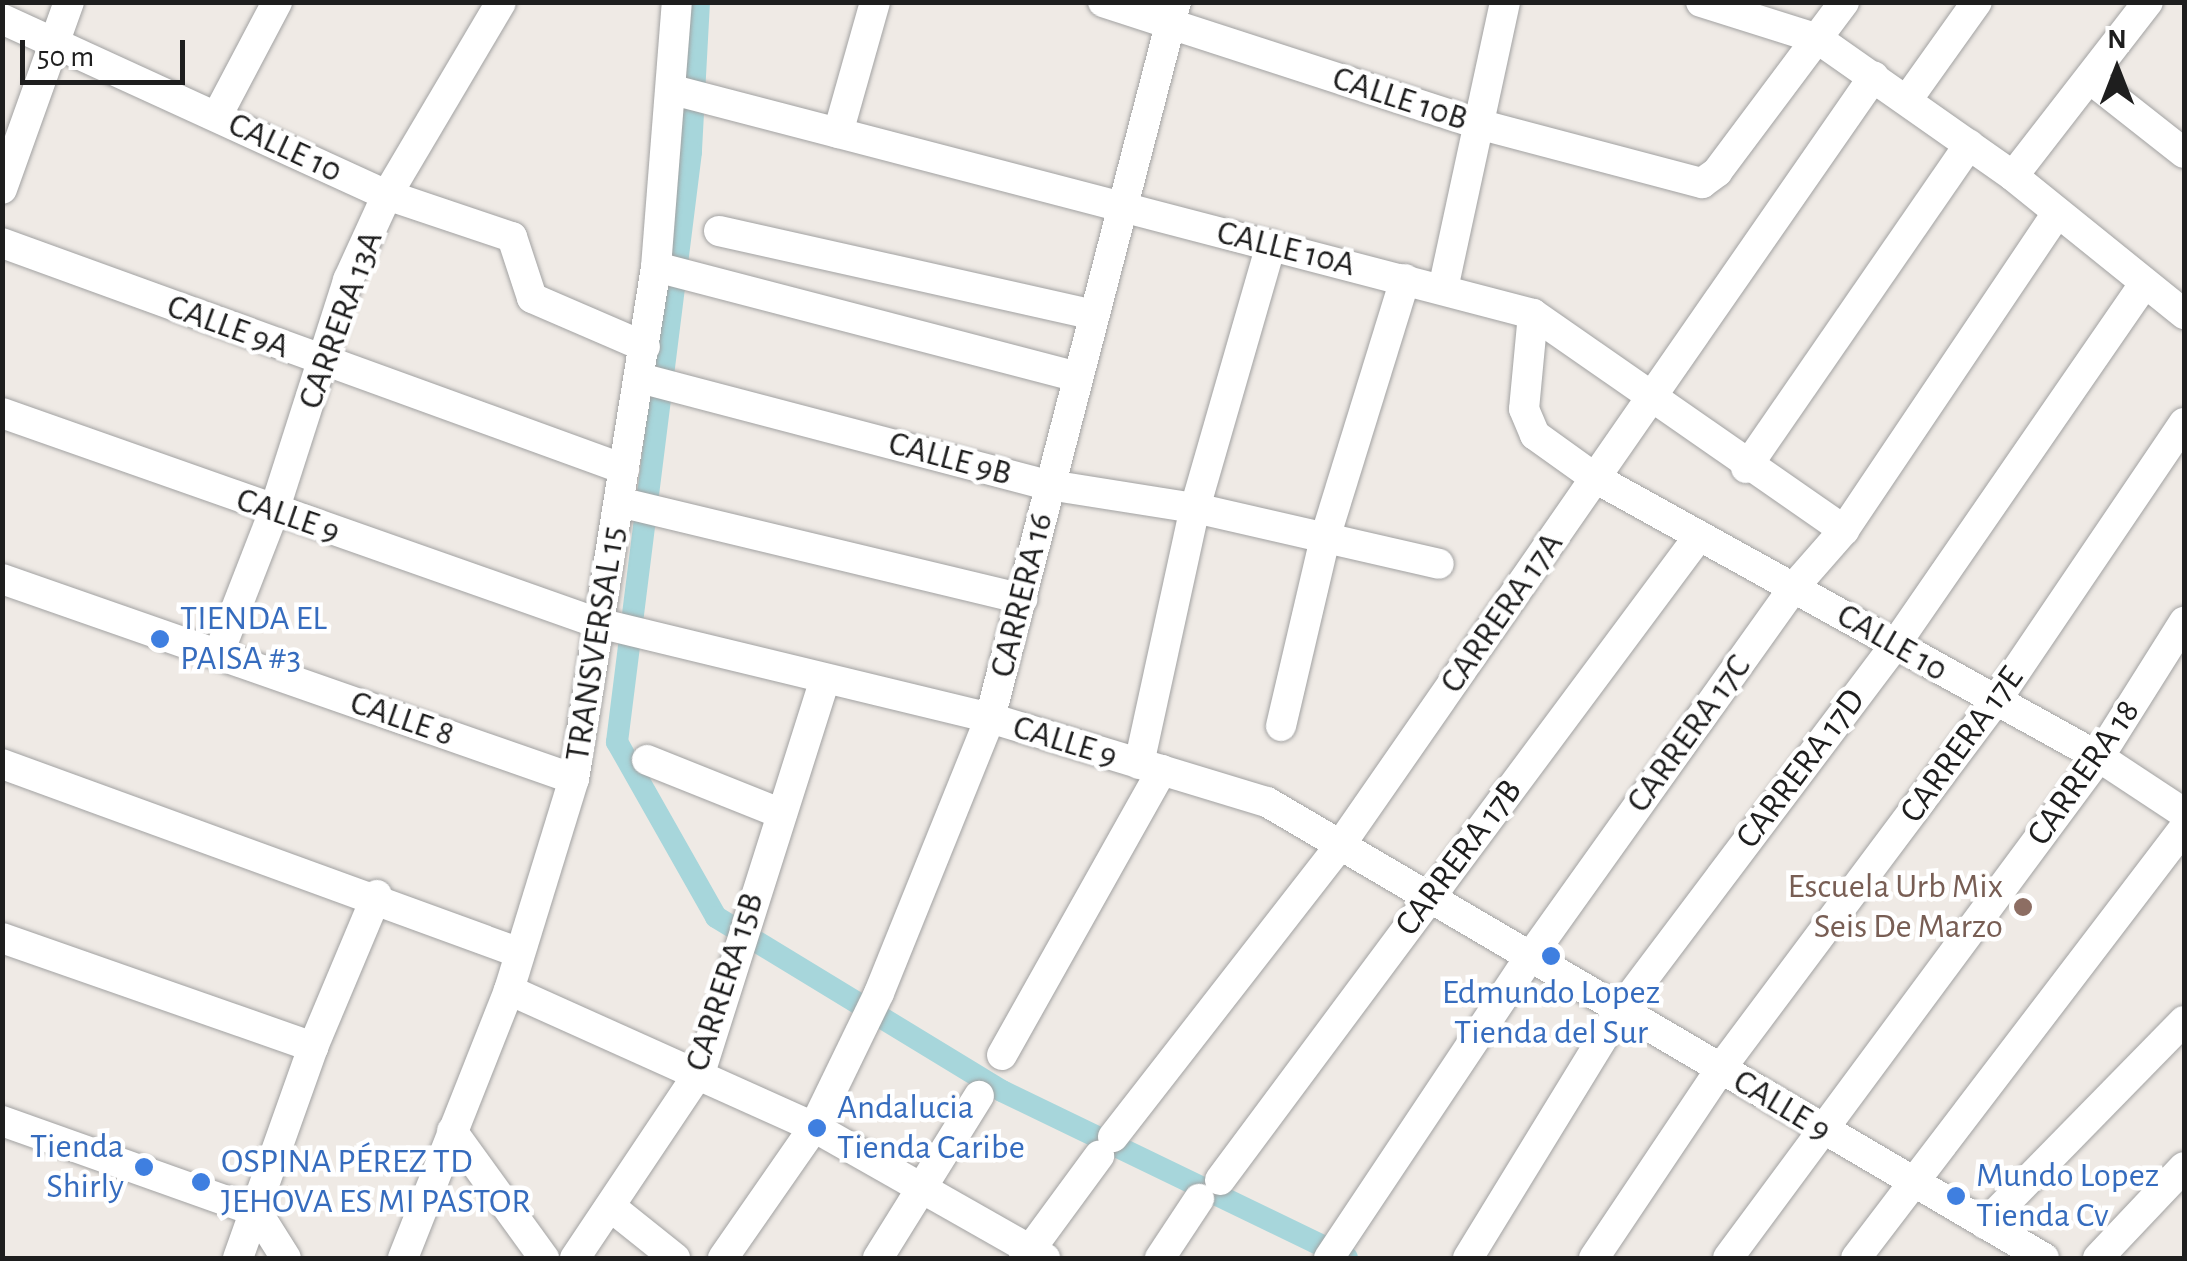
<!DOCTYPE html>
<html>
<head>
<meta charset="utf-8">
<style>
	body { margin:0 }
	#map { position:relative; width:2187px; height:1261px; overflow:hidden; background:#efeae5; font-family:"Alegreya Sans",sans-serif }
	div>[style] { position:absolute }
	.canal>* { height:22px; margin:-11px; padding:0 11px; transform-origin:11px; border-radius:11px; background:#a7d6db }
	.roads { filter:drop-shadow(0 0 2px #a2a2a2) drop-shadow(0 0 2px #a2a2a2) }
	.minor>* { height:30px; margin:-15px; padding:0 15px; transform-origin:15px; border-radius:15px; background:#fff }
	.dots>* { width:28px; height:28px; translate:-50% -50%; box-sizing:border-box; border:5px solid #fff; border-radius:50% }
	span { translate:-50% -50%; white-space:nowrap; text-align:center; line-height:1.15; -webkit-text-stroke:9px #fff; paint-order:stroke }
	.street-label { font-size:35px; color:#1e1e1e }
	.shop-label { font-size:35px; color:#366cbe }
	.left { translate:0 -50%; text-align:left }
	.right { translate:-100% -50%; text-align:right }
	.education-label { font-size:35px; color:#785e54 }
	.frame { position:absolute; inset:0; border:5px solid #1e1e1e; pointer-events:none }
	.north { position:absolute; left:2067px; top:20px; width:100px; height:100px; -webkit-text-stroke:8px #fff; paint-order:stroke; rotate:0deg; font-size:28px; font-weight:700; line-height:40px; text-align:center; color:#1e1e1e }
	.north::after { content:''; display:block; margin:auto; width:35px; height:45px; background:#1e1e1e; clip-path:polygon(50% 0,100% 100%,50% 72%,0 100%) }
	.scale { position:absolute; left:20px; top:40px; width:165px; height:45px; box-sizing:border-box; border:5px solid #1e1e1e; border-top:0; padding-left:12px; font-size:30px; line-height:35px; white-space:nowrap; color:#1e1e1e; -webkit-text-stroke:8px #fff; paint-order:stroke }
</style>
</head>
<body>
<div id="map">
	<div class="canal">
		<i style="left:699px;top:2px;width:150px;rotate:93.1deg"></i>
		<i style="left:691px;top:152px;width:595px;rotate:97.15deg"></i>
		<i style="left:617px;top:742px;width:201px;rotate:60.5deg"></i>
		<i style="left:716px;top:917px;width:335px;rotate:31.3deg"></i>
		<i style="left:1002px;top:1091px;width:383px;rotate:25.8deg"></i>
	</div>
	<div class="roads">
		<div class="minor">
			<i style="left:1103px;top:2px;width:394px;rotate:18deg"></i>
			<i style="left:1478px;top:124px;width:232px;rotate:14.8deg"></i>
			<i style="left:1702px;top:183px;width:19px;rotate:-36deg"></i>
			<i style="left:1717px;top:172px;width:212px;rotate:-53.2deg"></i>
			<i style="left:1701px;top:2px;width:123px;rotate:17.5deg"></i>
			<i style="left:1818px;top:39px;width:238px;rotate:35.1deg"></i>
			<i style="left:2013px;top:176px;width:220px;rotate:38.9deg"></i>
			<i style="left:2px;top:19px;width:423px;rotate:24.6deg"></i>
			<i style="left:387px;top:195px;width:132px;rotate:18.6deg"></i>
			<i style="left:512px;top:237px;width:64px;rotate:71.8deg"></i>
			<i style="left:532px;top:298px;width:123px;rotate:23.4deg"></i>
			<i style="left:2090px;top:79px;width:120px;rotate:38.2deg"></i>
			<i style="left:673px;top:90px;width:889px;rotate:14.6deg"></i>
			<i style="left:1533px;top:314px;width:379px;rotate:34.8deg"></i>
			<i style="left:1907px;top:100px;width:120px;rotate:-54.5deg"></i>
			<i style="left:217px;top:116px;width:129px;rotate:-62.2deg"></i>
			<i style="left:838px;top:133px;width:136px;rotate:-74.2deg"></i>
			<i style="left:2013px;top:176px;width:220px;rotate:-52.2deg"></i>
			<i style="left:2px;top:189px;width:199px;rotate:-70.3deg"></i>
			<i style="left:719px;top:231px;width:384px;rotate:12.6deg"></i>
			<i style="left:2px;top:243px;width:662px;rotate:19.97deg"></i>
			<i style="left:656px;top:267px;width:435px;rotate:14.6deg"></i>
			<i style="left:1443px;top:289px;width:294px;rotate:-77.8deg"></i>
			<i style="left:1533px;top:314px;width:95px;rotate:95.4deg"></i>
			<i style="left:1524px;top:409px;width:28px;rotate:67deg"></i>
			<i style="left:1535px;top:435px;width:74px;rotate:35.6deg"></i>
			<i style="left:1595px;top:478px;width:576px;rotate:28.97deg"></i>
			<i style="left:2099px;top:757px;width:102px;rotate:33.4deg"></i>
			<i style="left:640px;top:378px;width:423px;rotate:14.7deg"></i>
			<i style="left:1049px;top:485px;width:148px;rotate:9deg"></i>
			<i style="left:1195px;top:508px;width:250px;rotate:12.9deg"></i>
			<i style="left:2px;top:413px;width:632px;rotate:19.41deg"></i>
			<i style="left:598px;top:623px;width:403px;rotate:13.6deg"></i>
			<i style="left:990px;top:718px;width:289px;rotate:16.9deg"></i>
			<i style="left:1267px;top:802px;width:901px;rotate:30.41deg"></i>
			<i style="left:1746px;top:468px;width:393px;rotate:-55.4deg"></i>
			<i style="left:619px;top:502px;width:415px;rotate:13.5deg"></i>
			<i style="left:2px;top:579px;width:606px;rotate:19.27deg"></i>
			<i style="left:218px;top:655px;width:155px;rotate:-68.7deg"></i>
			<i style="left:274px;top:511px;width:243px;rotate:-72.2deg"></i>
			<i style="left:348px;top:280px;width:94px;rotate:-65.4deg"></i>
			<i style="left:387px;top:195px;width:224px;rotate:-59.4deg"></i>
			<i style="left:1281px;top:726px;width:193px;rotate:-76.8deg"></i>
			<i style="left:1325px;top:538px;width:271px;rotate:-72.8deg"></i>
			<i style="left:647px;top:760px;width:145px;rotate:21.8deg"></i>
			<i style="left:2px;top:764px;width:548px;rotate:20.05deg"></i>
			<i style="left:1139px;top:764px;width:262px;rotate:-77.7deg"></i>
			<i style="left:1195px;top:508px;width:274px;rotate:-73.9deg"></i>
			<i style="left:2px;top:938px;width:330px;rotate:19.3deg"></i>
			<i style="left:509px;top:990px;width:334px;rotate:24.2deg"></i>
			<i style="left:814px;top:1127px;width:266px;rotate:29.6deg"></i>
			<i style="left:1002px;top:1055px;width:327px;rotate:-60.7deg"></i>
			<i style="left:2px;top:1121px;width:271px;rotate:19.6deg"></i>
			<i style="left:257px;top:1212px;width:54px;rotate:57.8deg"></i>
			<i style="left:452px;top:1131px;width:157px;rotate:54.1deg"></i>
			<i style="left:1113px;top:1137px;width:368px;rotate:-52.1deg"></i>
			<i style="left:1339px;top:847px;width:938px;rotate:-55.24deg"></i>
			<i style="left:1220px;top:1180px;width:803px;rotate:-53.36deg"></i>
			<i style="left:611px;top:1207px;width:82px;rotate:38.6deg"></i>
			<i style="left:1985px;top:1224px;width:284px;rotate:-45.6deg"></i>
			<i style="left:238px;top:1258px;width:224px;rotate:-70.4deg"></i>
			<i style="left:313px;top:1047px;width:165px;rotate:-67.2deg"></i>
			<i style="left:403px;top:1258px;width:288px;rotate:-68.4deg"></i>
			<i style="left:509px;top:990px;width:221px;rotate:-72.9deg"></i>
			<i style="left:574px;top:779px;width:519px;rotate:-80.9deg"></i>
			<i style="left:656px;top:267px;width:266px;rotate:-85.5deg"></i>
			<i style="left:575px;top:1258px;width:226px;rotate:-56.2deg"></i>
			<i style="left:701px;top:1070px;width:409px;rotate:-72.4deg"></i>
			<i style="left:723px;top:1258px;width:160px;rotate:-55.2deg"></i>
			<i style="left:814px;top:1127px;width:149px;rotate:-64.1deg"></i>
			<i style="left:879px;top:993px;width:297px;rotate:-68deg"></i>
			<i style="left:990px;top:718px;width:740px;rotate:-75.44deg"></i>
			<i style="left:878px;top:1258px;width:191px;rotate:-58.1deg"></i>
			<i style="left:1024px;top:1258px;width:127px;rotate:-53.7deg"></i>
			<i style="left:1160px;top:1258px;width:71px;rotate:-56.5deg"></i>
			<i style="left:1329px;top:1258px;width:358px;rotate:-56.3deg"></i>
			<i style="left:1528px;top:960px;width:458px;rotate:-54.5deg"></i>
			<i style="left:1794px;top:587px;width:76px;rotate:-48.7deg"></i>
			<i style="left:1844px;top:530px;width:381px;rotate:-56.1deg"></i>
			<i style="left:1468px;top:1258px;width:291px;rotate:-58.5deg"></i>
			<i style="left:1620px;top:1010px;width:457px;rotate:-53deg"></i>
			<i style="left:1895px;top:645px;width:437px;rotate:-55.4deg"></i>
			<i style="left:1594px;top:1258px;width:229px;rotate:-56.2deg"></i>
			<i style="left:1721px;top:1068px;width:457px;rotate:-53.2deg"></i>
			<i style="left:1995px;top:702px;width:337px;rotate:-55.9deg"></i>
			<i style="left:1728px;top:1258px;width:623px;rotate:-53.48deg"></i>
			<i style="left:2099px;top:757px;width:160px;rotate:-57.8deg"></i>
			<i style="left:1856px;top:1258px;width:541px;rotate:-52.66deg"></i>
			<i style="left:2098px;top:1258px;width:125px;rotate:-46.6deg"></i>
		</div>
	</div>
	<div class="dots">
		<i style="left:160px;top:639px;background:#3f7fe0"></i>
		<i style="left:2023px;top:907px;background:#8d6e63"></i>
		<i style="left:1551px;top:956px;background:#3f7fe0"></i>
		<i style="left:817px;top:1128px;background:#3f7fe0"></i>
		<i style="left:144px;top:1167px;background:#3f7fe0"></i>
		<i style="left:201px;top:1182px;background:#3f7fe0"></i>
		<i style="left:1956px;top:1196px;background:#3f7fe0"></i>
	</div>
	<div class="street-label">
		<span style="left:1400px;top:99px;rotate:18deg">CALLE 10B</span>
		<span style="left:285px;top:148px;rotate:25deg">CALLE 10</span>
		<span style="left:1286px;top:249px;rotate:14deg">CALLE 10A</span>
		<span style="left:341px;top:320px;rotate:-70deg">CARRERA 13A</span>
		<span style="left:228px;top:327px;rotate:20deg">CALLE 9A</span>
		<span style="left:950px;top:459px;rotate:15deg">CALLE 9B</span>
		<span style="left:288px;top:516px;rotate:19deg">CALLE 9</span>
		<span style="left:1022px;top:595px;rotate:-76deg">CARRERA 16</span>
		<span style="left:1502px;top:613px;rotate:-55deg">CARRERA 17A</span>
		<span style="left:1892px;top:643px;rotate:30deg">CALLE 10</span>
		<span style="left:596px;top:644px;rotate:-81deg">TRANSVERSAL 15</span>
		<span style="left:402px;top:719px;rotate:19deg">CALLE 8</span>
		<span style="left:1689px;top:734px;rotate:-54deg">CARRERA 17C</span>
		<span style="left:1065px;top:742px;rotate:17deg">CALLE 9</span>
		<span style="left:1962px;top:745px;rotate:-54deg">CARRERA 17E</span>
		<span style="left:1801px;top:769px;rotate:-53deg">CARRERA 17D</span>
		<span style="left:2084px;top:773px;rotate:-55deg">CARRERA 18</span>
		<span style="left:1459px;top:858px;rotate:-53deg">CARRERA 17B</span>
		<span style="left:725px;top:982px;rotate:-72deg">CARRERA 15B</span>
		<span style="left:1782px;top:1106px;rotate:31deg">CALLE 9</span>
	</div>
	<div class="shop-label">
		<span class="left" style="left:180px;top:639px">TIENDA EL<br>PAISA #3</span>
		<span style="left:1551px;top:1013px">Edmundo Lopez<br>Tienda del Sur</span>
		<span class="left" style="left:837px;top:1128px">Andalucia<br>Tienda Caribe</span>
		<span class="right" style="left:124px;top:1167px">Tienda<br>Shirly</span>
		<span class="left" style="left:221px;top:1182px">OSPINA PÉREZ TD<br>JEHOVA ES MI PASTOR</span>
		<span class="left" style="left:1976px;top:1196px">Mundo Lopez<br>Tienda Cv</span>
	</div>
	<div class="education-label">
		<span class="right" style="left:2003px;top:907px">Escuela Urb Mix<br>Seis De Marzo</span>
	</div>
	<div class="frame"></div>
	<div class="north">N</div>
	<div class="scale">50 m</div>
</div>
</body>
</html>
